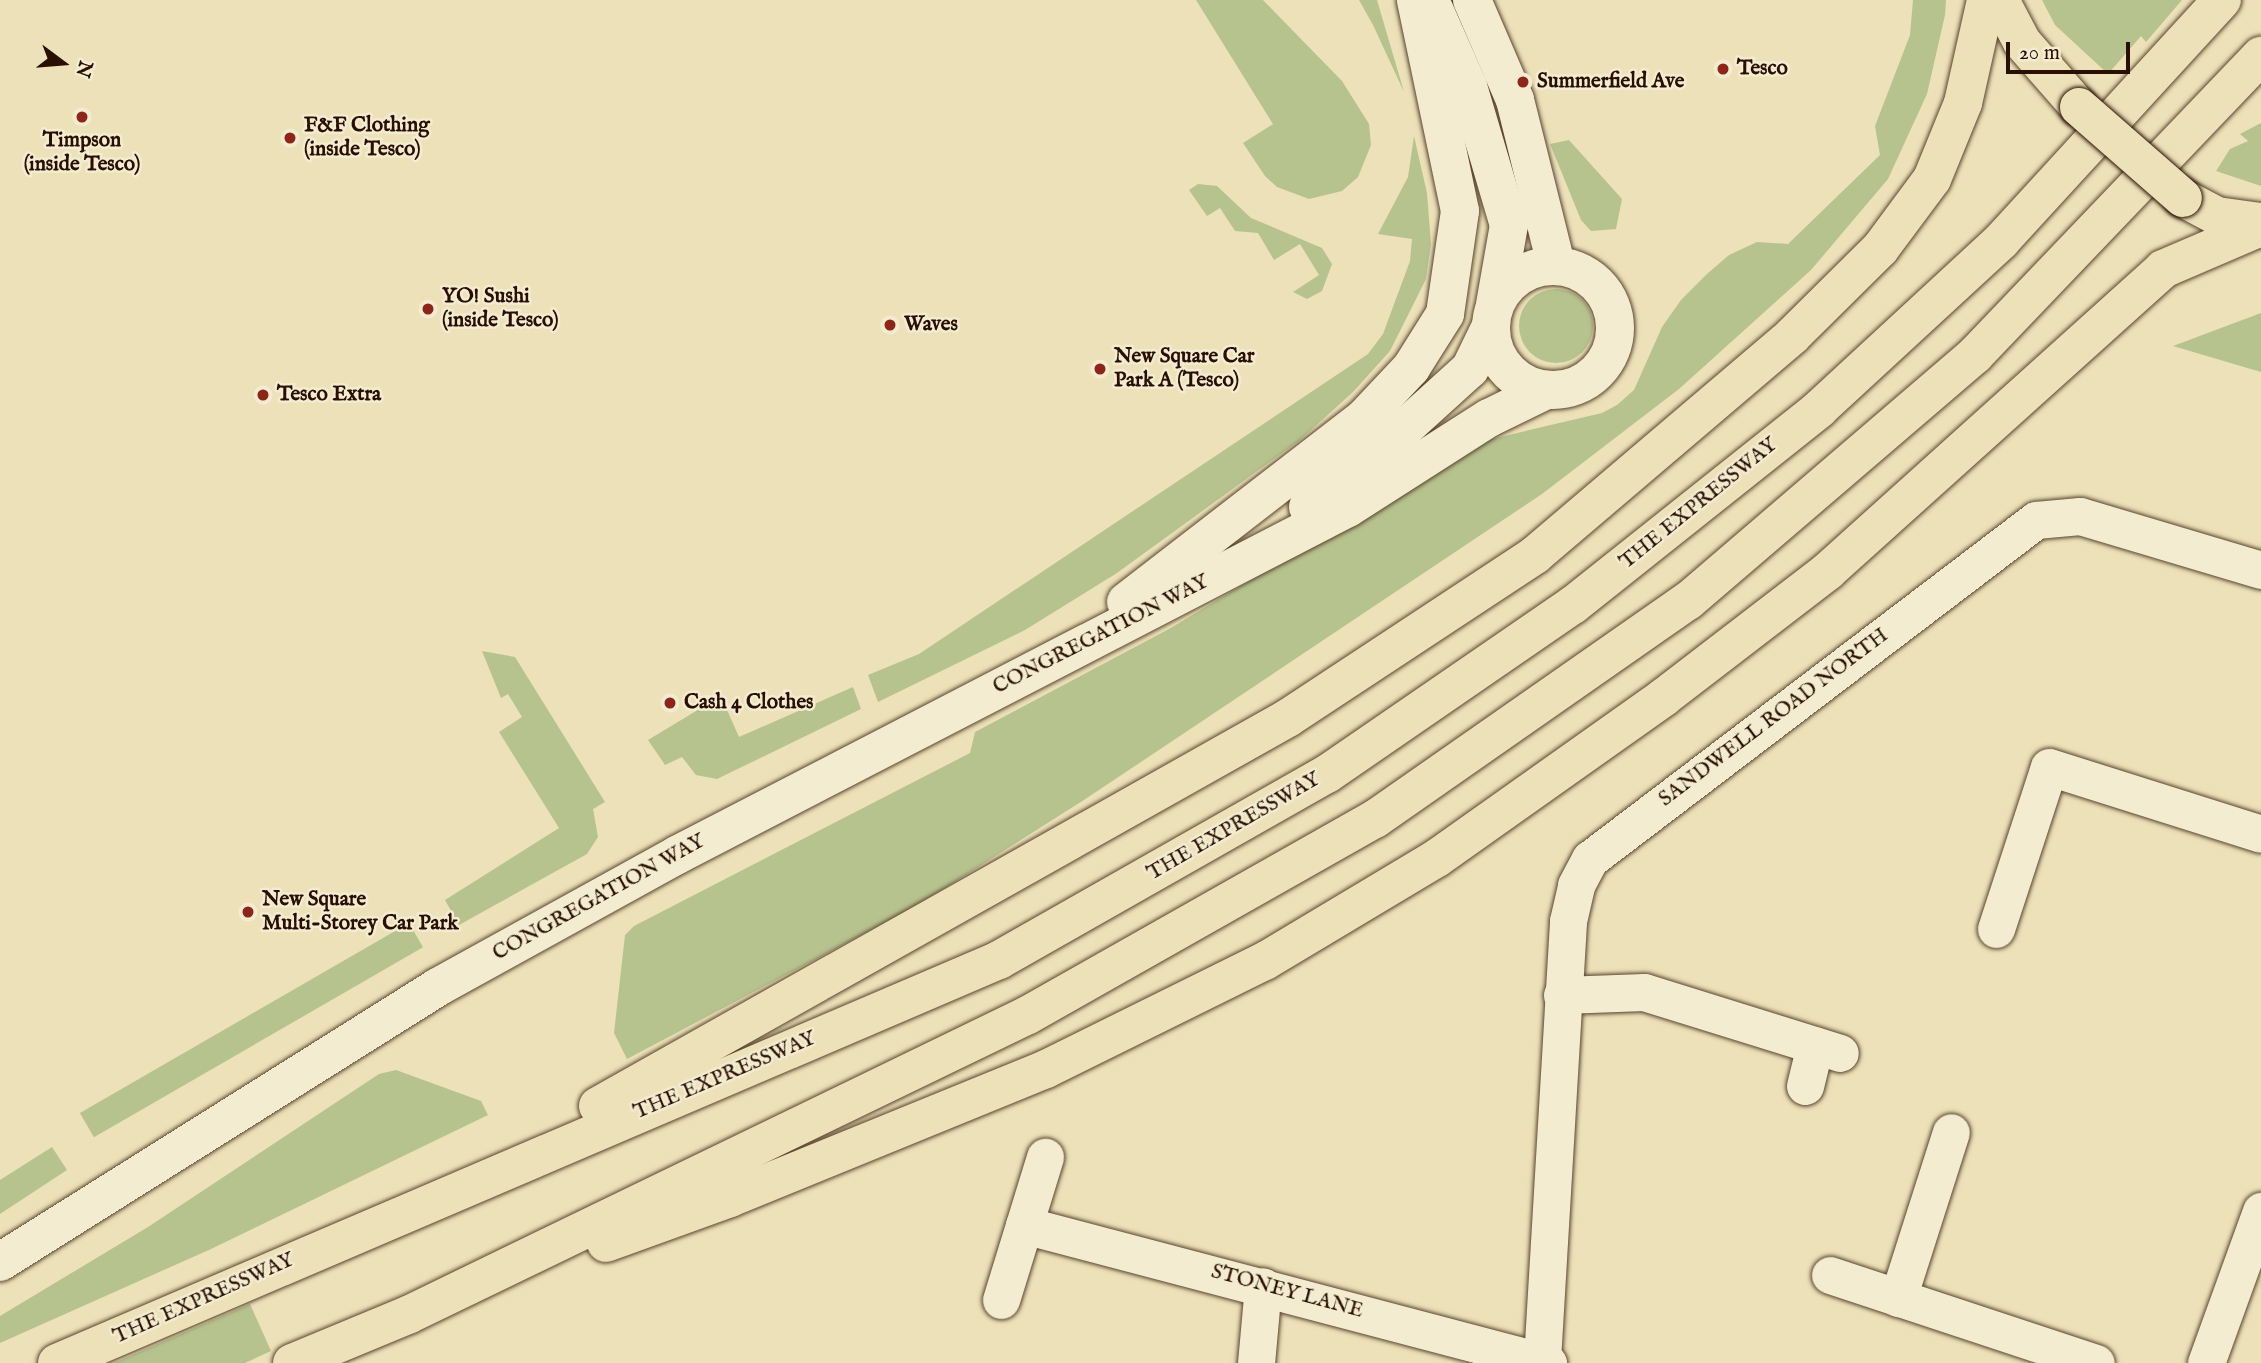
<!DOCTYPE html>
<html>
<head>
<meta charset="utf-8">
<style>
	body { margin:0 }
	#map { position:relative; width:2261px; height:1363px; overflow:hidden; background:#ece1b8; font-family:"IM FELL English",serif }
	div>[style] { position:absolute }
	.green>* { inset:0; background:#b7c38f; transform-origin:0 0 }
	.round { border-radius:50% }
	.roads { filter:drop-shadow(0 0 2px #59442e) drop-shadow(0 0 2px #59442e) }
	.street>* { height:37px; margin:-18.5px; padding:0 18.5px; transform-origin:18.5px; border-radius:18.5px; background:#f3ecd1 }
	.secondary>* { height:38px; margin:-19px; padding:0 19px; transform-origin:19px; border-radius:19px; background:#f3ecd1 }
	.secondary>.ring { margin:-19px; padding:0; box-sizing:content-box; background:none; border:38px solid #f3ecd1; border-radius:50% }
	.highway>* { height:38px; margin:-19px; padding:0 19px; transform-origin:19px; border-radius:19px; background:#ece1b8 }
	.bridges { filter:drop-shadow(0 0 2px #280f00) drop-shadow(0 0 2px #280f00) }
	.highway-bridge>* { height:38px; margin:-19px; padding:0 19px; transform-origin:19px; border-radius:19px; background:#ece1b8 }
	.dots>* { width:19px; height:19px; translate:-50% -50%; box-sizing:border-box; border:4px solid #f3ecd1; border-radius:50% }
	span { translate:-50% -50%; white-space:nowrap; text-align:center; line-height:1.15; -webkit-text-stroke:5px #f3ecd1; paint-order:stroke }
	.poi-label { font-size:21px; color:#280f00; font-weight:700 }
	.left { translate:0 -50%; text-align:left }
	.street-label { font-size:21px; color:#280f00 }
	.north { position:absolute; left:28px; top:28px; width:70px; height:70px; -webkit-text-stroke:5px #f3ecd1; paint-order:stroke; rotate:106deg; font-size:19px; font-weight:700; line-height:28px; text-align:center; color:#280f00 }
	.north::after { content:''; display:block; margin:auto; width:24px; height:32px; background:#280f00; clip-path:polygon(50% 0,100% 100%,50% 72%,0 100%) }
	.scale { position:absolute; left:2006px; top:42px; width:124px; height:32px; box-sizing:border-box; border:4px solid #280f00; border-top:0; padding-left:9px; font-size:21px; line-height:24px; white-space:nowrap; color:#280f00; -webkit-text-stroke:5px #f3ecd1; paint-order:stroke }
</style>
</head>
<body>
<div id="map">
	<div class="green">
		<i style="clip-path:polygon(1196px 0,1263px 0,1342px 81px,1369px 124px,1371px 145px,1358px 177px,1342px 191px,1309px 199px,1277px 187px,1265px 176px,1243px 143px,1273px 124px)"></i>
		<i style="clip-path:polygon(1359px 0,1377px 0,1404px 92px,1373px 25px)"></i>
		<i style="clip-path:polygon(1913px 0,1946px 0,1945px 15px,1927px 94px,1888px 179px,1811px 270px,1679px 389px,1542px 494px,1084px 800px,918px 905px,627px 1059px,614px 1033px,625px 935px,634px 926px,970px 753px,975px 732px,1169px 629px,1483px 441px,1602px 413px,1617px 405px,1634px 390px,1662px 327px,1681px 300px,1707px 274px,1729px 255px,1757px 242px,1788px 244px,1880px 155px,1875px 126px,1910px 35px)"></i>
		<i style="clip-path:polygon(2042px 0,2182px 0,2146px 42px,2141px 36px,2108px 74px,2055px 25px)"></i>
		<i style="clip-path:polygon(2261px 123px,2261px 186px,2216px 171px,2230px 149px,2248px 141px,2240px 134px)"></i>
		<i style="clip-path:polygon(1414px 136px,1427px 193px,1431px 244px,1426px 279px,1390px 351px,1353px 392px,1300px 440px,1117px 573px,1025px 630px,878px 702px,868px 675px,919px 654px,1368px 354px,1383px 334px,1410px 261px,1412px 239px,1378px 234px,1408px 177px)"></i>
		<i style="clip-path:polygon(1569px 140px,1622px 199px,1616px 229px,1591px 231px,1581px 220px,1550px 144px)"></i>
		<i style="clip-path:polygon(1198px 184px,1217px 186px,1251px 218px,1322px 248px,1332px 264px,1322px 291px,1307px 299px,1293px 292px,1319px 275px,1300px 244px,1274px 260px,1258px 233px,1235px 231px,1220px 208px,1207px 216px,1189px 190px)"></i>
		<i class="round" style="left:1519px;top:289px;width:74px;height:74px"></i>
		<i style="clip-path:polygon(2261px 313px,2261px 372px,2173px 346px)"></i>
		<i style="clip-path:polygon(482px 651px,515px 657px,605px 802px,593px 809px,598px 837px,587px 854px,459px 925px,445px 900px,559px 828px,499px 732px,522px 717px,508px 694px,501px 698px)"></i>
		<i style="clip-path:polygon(853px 687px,861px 709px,717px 779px,696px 775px,682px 757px,665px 765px,648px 740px,711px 702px,724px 703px,739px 737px)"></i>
		<i style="left:409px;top:923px;width:28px;height:380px;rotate:60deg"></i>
		<i style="clip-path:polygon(396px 1070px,481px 1101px,488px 1115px,211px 1249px,0 1343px,0 1316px,148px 1227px,379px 1074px)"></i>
		<i style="clip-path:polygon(52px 1147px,67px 1170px,0 1214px,0 1180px)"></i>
		<i style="clip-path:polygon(250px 1304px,271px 1351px,245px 1363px,114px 1363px)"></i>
	</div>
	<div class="roads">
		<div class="street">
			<i style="left:1996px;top:929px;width:170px;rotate:-71.9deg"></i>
			<i style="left:2049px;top:767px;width:222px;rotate:17.5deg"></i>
			<i style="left:1562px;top:995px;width:82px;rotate:-2.1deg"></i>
			<i style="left:1644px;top:992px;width:205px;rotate:17.3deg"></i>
			<i style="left:1805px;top:1086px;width:42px;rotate:-76.3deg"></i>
			<i style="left:1024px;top:1225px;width:542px;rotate:14.75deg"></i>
			<i style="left:1830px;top:1275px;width:280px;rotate:18.3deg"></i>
			<i style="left:1898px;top:1298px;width:174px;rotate:-72.3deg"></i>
			<i style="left:1001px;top:1300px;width:150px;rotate:-72.9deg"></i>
			<i style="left:1542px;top:1360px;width:440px;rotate:-86.6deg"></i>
			<i style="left:1568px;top:921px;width:37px;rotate:-77deg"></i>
			<i style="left:1576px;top:885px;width:30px;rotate:-62deg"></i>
			<i style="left:1590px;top:859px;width:560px;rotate:-37.24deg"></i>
			<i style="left:2036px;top:520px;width:44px;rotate:-5.2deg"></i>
			<i style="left:2080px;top:516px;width:189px;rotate:16.6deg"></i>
			<i style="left:1256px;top:1363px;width:77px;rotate:-84.8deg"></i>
			<i style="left:2206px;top:1363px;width:162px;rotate:-70.1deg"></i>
		</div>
		<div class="secondary">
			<i style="left:1472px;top:0;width:109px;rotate:66.7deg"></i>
			<i style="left:1515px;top:100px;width:170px;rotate:76deg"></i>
			<i style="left:1434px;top:9px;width:84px;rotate:66.2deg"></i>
			<i style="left:1468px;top:86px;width:145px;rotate:73.6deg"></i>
			<i style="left:1509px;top:225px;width:80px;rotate:100deg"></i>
			<i class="ring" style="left:1491px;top:266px;width:86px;height:86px"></i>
			<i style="left:1308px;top:507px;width:85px;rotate:-37.8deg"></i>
			<i style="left:1375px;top:455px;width:128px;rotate:-42.2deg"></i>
			<i style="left:1470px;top:369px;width:48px;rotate:-64deg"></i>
			<i style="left:1126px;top:602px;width:301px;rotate:-37.7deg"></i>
			<i style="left:1364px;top:418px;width:69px;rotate:-46.8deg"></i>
			<i style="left:1411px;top:368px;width:64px;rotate:-57.8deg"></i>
			<i style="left:1445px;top:314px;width:104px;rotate:-81.7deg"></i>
			<i style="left:1460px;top:211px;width:216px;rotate:-101.8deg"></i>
			<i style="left:0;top:1262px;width:517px;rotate:-32.12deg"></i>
			<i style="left:438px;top:987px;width:273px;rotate:-28.9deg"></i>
			<i style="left:677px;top:855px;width:755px;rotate:-27.35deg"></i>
			<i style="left:1348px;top:508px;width:167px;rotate:-32.6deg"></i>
			<i style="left:1489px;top:418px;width:61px;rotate:-26.1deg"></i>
		</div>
		<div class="highway">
			<i style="left:2000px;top:0;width:47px;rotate:62.4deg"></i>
			<i style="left:2022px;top:42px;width:86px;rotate:48.8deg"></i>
			<i style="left:2183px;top:198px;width:38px;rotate:28deg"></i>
			<i style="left:2217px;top:216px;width:44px;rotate:7.8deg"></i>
			<i style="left:598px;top:1106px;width:792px;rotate:-29.35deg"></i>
			<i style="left:1288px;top:718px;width:296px;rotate:-33.4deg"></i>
			<i style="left:1535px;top:555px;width:338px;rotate:-40.4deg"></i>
			<i style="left:1792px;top:336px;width:124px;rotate:-44.7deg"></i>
			<i style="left:1880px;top:249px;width:87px;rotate:-53.4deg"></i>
			<i style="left:1932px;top:179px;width:82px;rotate:-67.8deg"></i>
			<i style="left:1963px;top:103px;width:106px;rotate:-77.4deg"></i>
			<i style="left:606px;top:1243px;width:132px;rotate:-19.9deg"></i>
			<i style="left:730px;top:1198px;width:341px;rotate:-22.2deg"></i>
			<i style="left:1046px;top:1069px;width:244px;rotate:-26.3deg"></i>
			<i style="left:1265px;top:961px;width:200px;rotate:-30.9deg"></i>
			<i style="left:1437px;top:858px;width:278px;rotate:-35.3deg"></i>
			<i style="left:1664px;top:697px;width:207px;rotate:-37.5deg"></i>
			<i style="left:1828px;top:571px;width:451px;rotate:-42deg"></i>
			<i style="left:2163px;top:269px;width:107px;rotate:-23.2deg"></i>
			<i style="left:57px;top:1363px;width:1025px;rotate:-23.16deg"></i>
			<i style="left:999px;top:960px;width:377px;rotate:-29.6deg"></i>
			<i style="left:1327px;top:774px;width:298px;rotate:-34.5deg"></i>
			<i style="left:1573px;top:605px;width:315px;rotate:-38.5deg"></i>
			<i style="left:1819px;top:409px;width:248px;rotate:-42.7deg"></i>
			<i style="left:2001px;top:241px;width:327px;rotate:-47.5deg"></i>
			<i style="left:292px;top:1363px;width:126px;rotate:-22.5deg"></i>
			<i style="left:408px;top:1315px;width:689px;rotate:-25.82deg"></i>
			<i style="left:1028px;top:1015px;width:399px;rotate:-29.5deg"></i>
			<i style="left:1375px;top:819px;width:381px;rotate:-34.9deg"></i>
			<i style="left:1688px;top:601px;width:378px;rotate:-40.6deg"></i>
			<i style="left:1975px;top:355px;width:414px;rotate:-46.3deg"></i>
		</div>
	</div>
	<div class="bridges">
		<div class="highway-bridge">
			<i style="left:2079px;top:107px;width:138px;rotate:41.2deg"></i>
		</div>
	</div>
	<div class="dots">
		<i style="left:1723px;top:69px;background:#8f2418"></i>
		<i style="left:1523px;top:82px;background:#8f2418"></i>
		<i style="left:82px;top:117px;background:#8f2418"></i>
		<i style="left:290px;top:138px;background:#8f2418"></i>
		<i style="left:428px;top:309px;background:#8f2418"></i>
		<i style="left:890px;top:325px;background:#8f2418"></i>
		<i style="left:1100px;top:369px;background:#8f2418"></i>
		<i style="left:263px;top:395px;background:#8f2418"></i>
		<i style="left:670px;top:703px;background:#8f2418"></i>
		<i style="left:248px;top:912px;background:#8f2418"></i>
	</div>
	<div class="poi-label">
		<span class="left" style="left:1737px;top:69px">Tesco</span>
		<span class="left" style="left:1537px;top:82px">Summerfield Ave</span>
		<span class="left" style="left:304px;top:138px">F&amp;F Clothing<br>(inside Tesco)</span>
		<span style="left:82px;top:153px">Timpson<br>(inside Tesco)</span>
		<span class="left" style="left:442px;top:309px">YO! Sushi<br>(inside Tesco)</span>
		<span class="left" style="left:904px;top:325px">Waves</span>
		<span class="left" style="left:1114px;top:369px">New Square Car<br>Park A (Tesco)</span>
		<span class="left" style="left:277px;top:395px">Tesco Extra</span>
		<span class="left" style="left:684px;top:703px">Cash 4 Clothes</span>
		<span class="left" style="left:262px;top:912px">New Square<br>Multi-Storey Car Park</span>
	</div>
	<div class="street-label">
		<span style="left:1699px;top:504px;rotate:-39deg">THE EXPRESSWAY</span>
		<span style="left:1101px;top:635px;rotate:-27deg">CONGREGATION WAY</span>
		<span style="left:1774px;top:718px;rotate:-37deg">SANDWELL ROAD NORTH</span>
		<span style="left:1234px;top:827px;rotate:-30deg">THE EXPRESSWAY</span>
		<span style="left:599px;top:898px;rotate:-29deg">CONGREGATION WAY</span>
		<span style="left:725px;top:1076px;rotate:-23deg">THE EXPRESSWAY</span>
		<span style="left:1287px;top:1292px;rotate:15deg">STONEY LANE</span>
		<span style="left:204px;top:1299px;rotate:-24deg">THE EXPRESSWAY</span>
	</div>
	<div class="north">N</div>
	<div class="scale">20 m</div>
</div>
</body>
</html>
